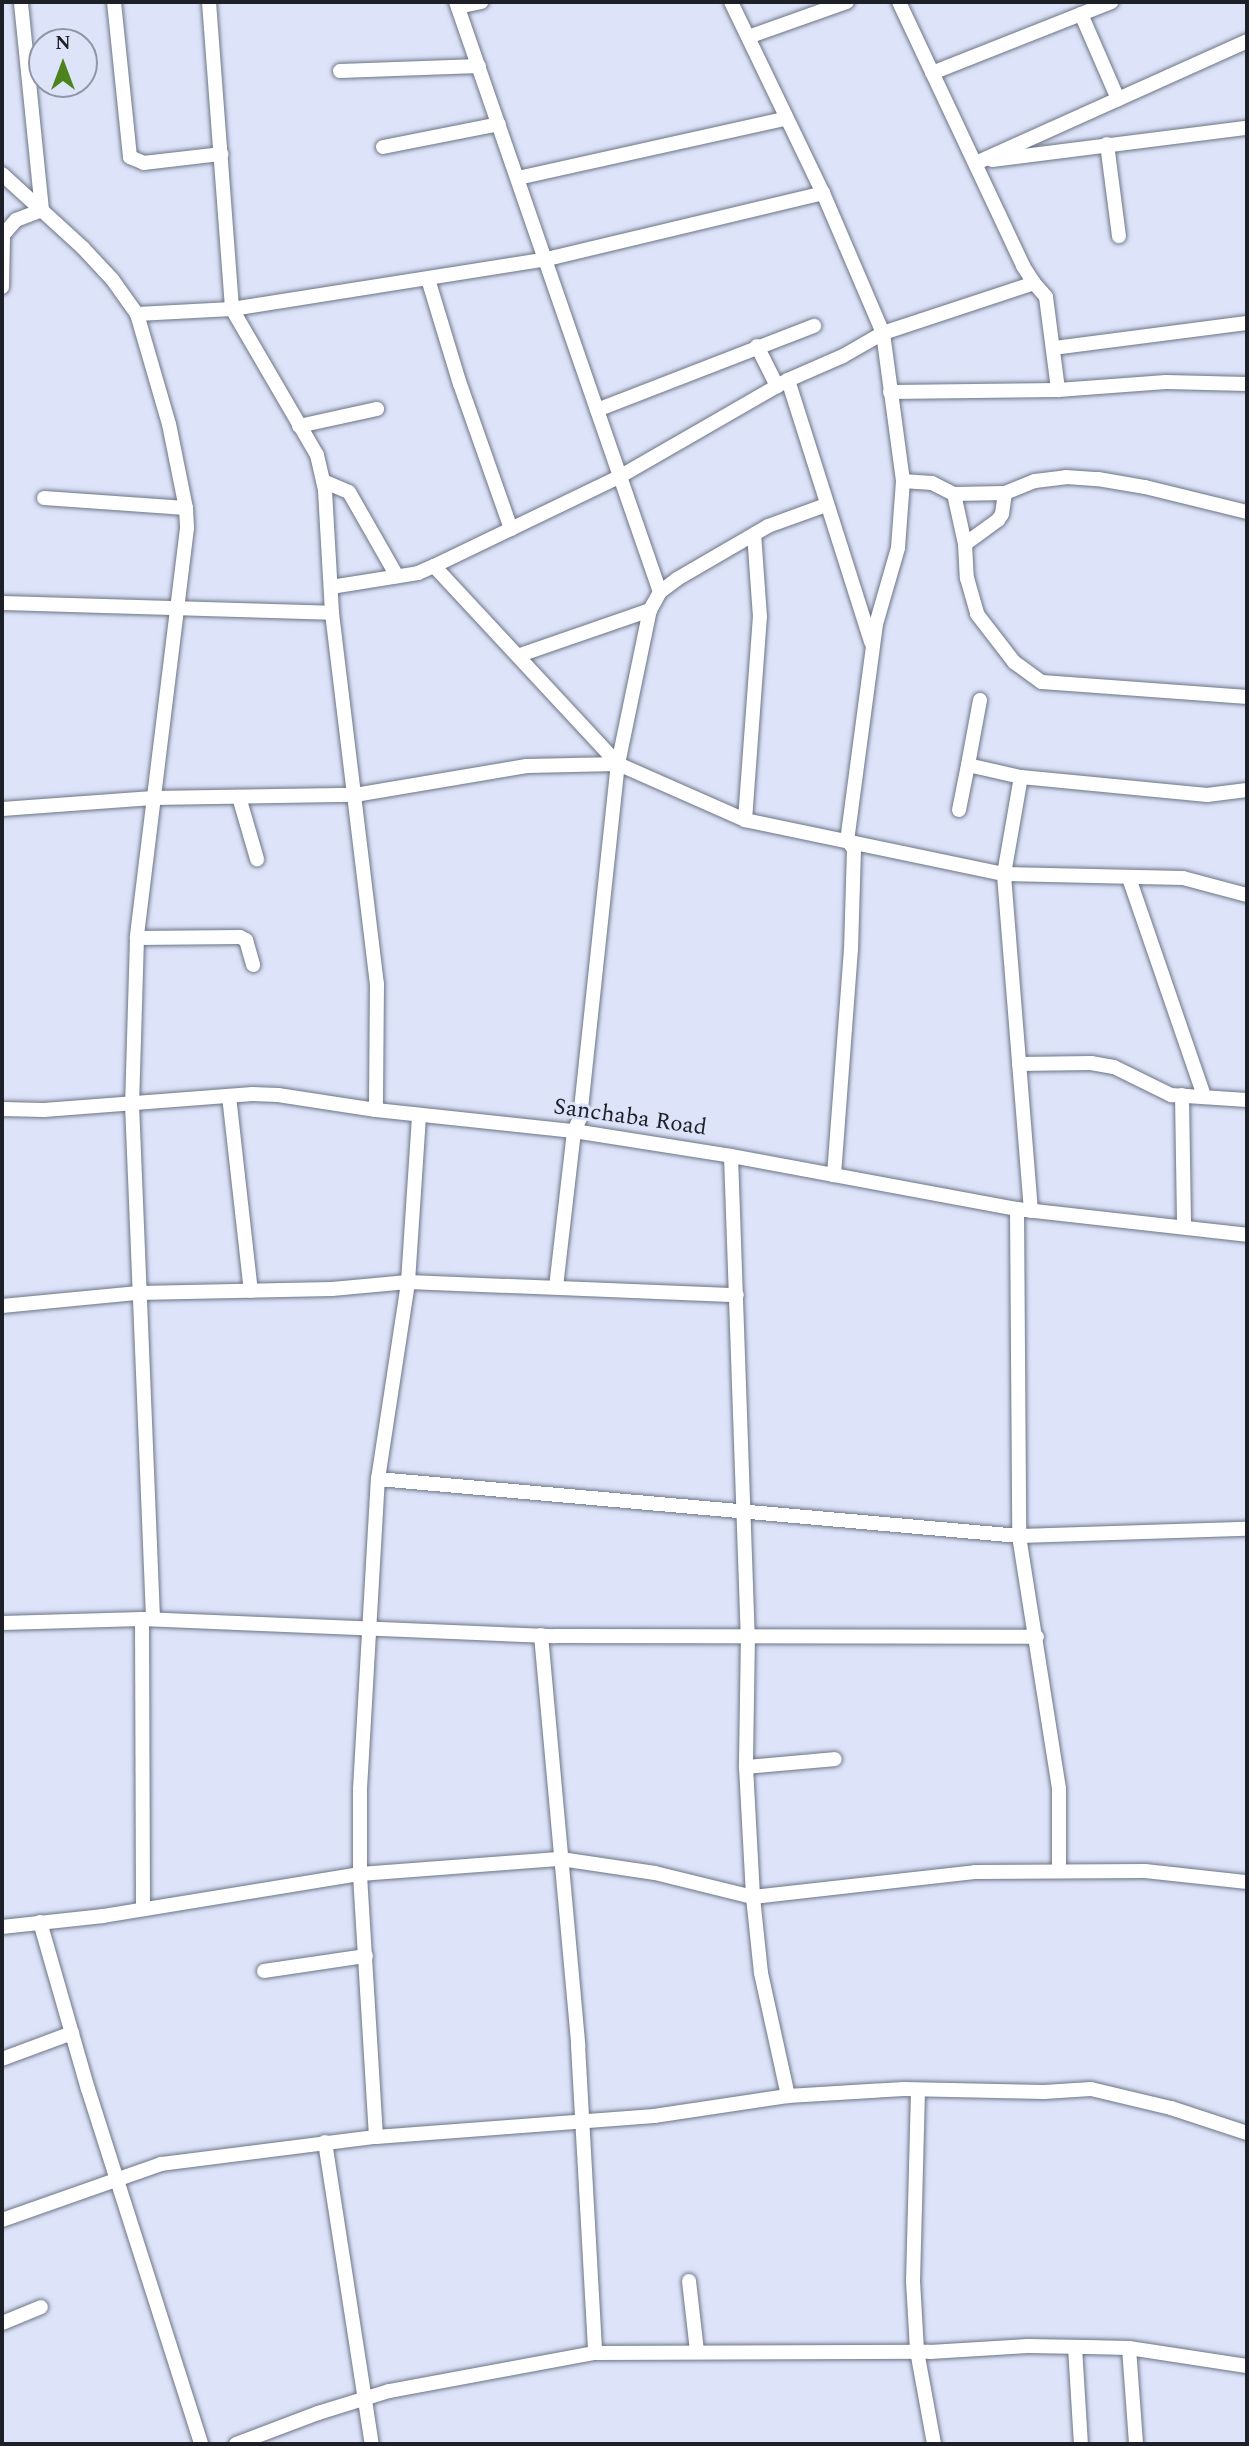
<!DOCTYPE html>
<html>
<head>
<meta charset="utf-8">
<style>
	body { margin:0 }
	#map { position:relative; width:1249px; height:2446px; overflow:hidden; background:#dde4f9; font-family:Spectral,serif }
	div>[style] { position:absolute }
	.roads { filter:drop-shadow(0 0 2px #6e7486) drop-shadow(0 0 2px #6e7486) }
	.minor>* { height:14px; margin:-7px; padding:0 7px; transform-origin:7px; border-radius:7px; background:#fff }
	span { translate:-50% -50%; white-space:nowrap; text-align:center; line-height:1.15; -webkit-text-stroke:6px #dde4f9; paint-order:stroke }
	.street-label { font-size:23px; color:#1e2028 }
	.frame { position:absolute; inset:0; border:4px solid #1e2028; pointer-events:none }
	.north { position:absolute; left:28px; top:28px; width:70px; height:70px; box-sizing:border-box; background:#dde4f9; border:2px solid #9196a5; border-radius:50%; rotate:0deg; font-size:19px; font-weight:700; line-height:28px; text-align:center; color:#1e2028 }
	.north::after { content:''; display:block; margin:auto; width:24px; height:32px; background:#4c831c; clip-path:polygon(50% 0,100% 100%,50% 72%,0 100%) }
</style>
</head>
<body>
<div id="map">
	<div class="roads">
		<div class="minor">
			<i style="left:114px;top:2px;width:156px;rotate:84.1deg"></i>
			<i style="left:130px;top:157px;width:15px;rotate:23deg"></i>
			<i style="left:144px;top:163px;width:78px;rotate:-6.7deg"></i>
			<i style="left:209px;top:2px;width:308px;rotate:85.7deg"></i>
			<i style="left:232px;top:309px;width:169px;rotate:59.8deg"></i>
			<i style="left:317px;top:455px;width:37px;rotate:77deg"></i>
			<i style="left:325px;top:491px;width:122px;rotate:86.7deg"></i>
			<i style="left:332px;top:613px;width:374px;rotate:83.1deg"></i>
			<i style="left:377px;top:984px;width:126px;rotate:90.5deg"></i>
			<i style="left:456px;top:2px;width:624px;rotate:70.93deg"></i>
			<i style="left:731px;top:2px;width:212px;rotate:64.3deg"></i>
			<i style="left:823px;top:193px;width:152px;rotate:66.8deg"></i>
			<i style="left:883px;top:333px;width:149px;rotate:82.3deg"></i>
			<i style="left:903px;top:481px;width:67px;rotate:94.3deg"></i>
			<i style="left:898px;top:548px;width:79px;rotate:106.1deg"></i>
			<i style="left:876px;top:624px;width:218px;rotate:97.6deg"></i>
			<i style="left:847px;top:840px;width:11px;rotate:52deg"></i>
			<i style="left:854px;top:849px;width:100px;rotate:91.7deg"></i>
			<i style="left:851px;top:949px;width:227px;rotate:94.3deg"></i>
			<i style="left:899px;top:2px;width:292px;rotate:64.8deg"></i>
			<i style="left:1023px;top:266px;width:20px;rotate:57deg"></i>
			<i style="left:458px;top:7px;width:24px;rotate:-12deg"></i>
			<i style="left:1081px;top:14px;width:93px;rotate:66.5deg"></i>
			<i style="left:748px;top:37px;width:105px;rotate:-19.5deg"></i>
			<i style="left:340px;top:71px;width:139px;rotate:-2.1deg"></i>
			<i style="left:932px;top:73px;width:193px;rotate:-21.6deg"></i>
			<i style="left:1107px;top:144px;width:93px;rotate:82.6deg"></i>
			<i style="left:383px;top:147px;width:118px;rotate:-11.2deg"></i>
			<i style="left:992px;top:160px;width:257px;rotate:-7.2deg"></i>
			<i style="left:976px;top:163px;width:297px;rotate:-24.2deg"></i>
			<i style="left:2px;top:174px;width:110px;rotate:42.4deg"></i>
			<i style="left:83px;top:248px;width:42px;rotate:46.9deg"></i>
			<i style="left:112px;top:279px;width:43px;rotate:54.5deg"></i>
			<i style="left:137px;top:314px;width:115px;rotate:73.8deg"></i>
			<i style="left:169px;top:424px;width:86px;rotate:78.6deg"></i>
			<i style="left:186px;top:508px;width:20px;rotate:87deg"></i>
			<i style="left:187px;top:528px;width:413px;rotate:97deg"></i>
			<i style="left:137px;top:938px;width:166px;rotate:91.7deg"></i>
			<i style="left:132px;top:1104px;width:515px;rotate:87.66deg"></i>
			<i style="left:518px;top:178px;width:273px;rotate:-12.5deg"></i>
			<i style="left:428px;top:279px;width:110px;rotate:73.1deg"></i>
			<i style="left:460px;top:384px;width:154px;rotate:70.6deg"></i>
			<i style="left:2px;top:287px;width:52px;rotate:-88.9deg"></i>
			<i style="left:3px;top:235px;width:20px;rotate:-49deg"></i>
			<i style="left:16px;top:220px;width:28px;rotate:-21deg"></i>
			<i style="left:42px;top:210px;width:209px;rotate:-95.8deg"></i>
			<i style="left:137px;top:314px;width:95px;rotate:-3deg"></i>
			<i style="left:232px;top:309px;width:319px;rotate:-9deg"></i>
			<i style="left:547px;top:259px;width:284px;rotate:-13.4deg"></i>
			<i style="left:757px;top:346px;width:45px;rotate:63.4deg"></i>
			<i style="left:1054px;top:348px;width:195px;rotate:-7.4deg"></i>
			<i style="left:788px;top:380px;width:275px;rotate:72.4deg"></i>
			<i style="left:890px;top:392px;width:168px;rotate:-0.7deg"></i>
			<i style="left:1058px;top:390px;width:108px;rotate:-4.2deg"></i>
			<i style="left:1166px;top:382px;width:81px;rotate:1.4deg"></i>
			<i style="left:597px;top:410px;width:233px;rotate:-21.2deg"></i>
			<i style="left:299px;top:426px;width:80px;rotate:-12.3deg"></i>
			<i style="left:323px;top:481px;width:28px;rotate:23deg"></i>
			<i style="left:349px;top:492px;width:97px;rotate:60.3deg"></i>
			<i style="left:903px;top:481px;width:29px;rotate:4deg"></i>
			<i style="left:932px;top:483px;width:25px;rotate:27deg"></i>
			<i style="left:954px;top:494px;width:51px;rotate:77.6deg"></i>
			<i style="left:965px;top:544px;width:34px;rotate:87deg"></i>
			<i style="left:967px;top:578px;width:37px;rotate:74deg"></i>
			<i style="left:977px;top:614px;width:61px;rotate:52.4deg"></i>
			<i style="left:1014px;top:662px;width:34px;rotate:36deg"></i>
			<i style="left:1042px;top:682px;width:206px;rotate:4.2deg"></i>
			<i style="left:954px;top:494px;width:51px;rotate:-1.1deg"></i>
			<i style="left:1005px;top:493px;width:32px;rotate:-22deg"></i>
			<i style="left:1035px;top:481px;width:31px;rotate:-7deg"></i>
			<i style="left:1066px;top:477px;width:32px;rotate:4deg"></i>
			<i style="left:1098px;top:479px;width:48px;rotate:9.7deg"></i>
			<i style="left:1145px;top:487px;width:105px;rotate:13.8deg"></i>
			<i style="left:44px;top:498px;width:142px;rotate:4deg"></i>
			<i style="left:965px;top:544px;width:41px;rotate:-36deg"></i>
			<i style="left:998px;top:520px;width:7px;rotate:-56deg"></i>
			<i style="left:1002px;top:514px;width:21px;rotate:-82deg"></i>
			<i style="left:434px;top:566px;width:270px;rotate:47.1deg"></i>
			<i style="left:618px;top:764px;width:139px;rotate:23.8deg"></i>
			<i style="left:745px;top:820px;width:265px;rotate:11.8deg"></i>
			<i style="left:1004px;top:874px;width:179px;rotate:1.3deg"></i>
			<i style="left:1183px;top:878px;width:66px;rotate:14.9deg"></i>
			<i style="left:331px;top:587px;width:88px;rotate:-9.1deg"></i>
			<i style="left:418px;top:573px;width:17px;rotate:-24deg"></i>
			<i style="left:434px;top:566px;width:205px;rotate:-25.7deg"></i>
			<i style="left:619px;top:477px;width:195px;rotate:-29.9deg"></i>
			<i style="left:788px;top:380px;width:60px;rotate:-23.6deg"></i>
			<i style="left:843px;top:356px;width:46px;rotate:-29.9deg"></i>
			<i style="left:883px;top:333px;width:159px;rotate:-18.3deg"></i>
			<i style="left:1034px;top:283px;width:18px;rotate:49deg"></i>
			<i style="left:1046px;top:297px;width:94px;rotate:82.6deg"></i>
			<i style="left:2px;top:603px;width:330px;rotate:1.7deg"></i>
			<i style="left:520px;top:655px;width:138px;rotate:-19.1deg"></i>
			<i style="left:650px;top:610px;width:21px;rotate:-61deg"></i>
			<i style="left:660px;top:592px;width:21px;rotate:-37deg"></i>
			<i style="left:677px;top:579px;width:105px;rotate:-30.2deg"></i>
			<i style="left:768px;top:526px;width:62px;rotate:-19.9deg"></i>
			<i style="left:980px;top:700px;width:66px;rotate:100.5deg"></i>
			<i style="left:968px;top:765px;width:54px;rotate:12.8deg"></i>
			<i style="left:239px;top:797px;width:65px;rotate:73.8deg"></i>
			<i style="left:2px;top:809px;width:151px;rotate:-4.2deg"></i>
			<i style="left:153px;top:798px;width:202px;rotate:-0.9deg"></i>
			<i style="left:355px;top:795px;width:174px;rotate:-9.6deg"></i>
			<i style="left:527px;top:766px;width:91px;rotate:-1.3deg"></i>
			<i style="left:959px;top:810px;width:46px;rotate:-78.7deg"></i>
			<i style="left:745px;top:820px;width:204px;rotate:-85.8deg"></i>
			<i style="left:760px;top:617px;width:83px;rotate:-94.1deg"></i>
			<i style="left:1129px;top:878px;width:231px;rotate:71deg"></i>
			<i style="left:137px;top:938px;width:103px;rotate:-0.6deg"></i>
			<i style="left:240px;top:937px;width:7px;rotate:27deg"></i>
			<i style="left:246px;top:940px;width:26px;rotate:74deg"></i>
			<i style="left:1019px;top:1064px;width:72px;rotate:-0.8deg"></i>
			<i style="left:1091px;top:1063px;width:23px;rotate:10deg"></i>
			<i style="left:1114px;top:1067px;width:64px;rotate:26.2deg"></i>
			<i style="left:1171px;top:1095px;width:76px;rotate:3.8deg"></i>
			<i style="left:1182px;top:1095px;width:131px;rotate:89.1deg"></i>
			<i style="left:229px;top:1096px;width:196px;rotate:83.6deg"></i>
			<i style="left:2px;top:1109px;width:42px;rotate:1.4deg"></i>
			<i style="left:44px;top:1110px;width:209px;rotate:-4.4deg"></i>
			<i style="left:252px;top:1094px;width:26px;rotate:2deg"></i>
			<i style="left:278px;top:1095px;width:99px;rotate:8.7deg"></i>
			<i style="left:376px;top:1110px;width:199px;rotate:6.1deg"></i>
			<i style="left:574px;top:1131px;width:159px;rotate:9deg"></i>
			<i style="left:731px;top:1156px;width:291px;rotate:10.5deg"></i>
			<i style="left:1017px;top:1209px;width:231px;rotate:6.4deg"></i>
			<i style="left:731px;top:1156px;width:478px;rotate:88deg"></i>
			<i style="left:748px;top:1634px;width:133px;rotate:90.9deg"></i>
			<i style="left:746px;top:1767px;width:130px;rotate:86.9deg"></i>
			<i style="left:753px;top:1897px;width:76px;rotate:84deg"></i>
			<i style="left:761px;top:1973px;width:126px;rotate:77.6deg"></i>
			<i style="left:1017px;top:1209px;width:327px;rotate:89.6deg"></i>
			<i style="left:1019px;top:1536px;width:255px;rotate:81deg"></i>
			<i style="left:1059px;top:1788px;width:82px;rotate:90deg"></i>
			<i style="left:1031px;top:1211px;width:338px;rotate:-94.6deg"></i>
			<i style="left:1004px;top:874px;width:98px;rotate:-80.1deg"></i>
			<i style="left:1021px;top:777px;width:187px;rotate:5.5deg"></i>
			<i style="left:1207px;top:795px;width:40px;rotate:-7.1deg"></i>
			<i style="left:556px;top:1287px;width:157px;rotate:-83.4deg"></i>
			<i style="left:574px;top:1131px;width:14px;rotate:-65deg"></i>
			<i style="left:580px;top:1118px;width:356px;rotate:-83.9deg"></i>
			<i style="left:618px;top:764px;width:157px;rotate:-78.3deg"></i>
			<i style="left:2px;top:1306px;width:137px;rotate:-5.5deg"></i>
			<i style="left:138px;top:1293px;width:194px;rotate:-1.2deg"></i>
			<i style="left:332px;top:1289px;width:76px;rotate:-5.3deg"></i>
			<i style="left:408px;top:1282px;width:329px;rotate:2.3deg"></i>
			<i style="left:378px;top:1479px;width:644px;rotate:5.08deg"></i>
			<i style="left:1019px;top:1536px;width:228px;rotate:-1.8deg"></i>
			<i style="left:142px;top:1619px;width:290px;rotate:89.8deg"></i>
			<i style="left:2px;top:1623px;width:140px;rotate:-1.6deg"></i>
			<i style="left:142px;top:1619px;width:413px;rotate:2.4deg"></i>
			<i style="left:555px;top:1636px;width:482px;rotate:0.1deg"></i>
			<i style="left:541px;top:1635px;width:412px;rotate:84.8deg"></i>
			<i style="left:578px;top:2045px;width:308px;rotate:86.8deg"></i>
			<i style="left:746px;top:1767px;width:89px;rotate:-5.1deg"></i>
			<i style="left:40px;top:1922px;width:174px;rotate:74deg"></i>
			<i style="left:88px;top:2089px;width:373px;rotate:72.3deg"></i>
			<i style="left:2px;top:1927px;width:102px;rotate:-6.2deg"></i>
			<i style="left:103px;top:1916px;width:260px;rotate:-9.3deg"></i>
			<i style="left:360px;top:1874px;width:202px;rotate:-4.3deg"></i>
			<i style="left:561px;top:1859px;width:95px;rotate:8.5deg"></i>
			<i style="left:655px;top:1873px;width:101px;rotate:13.8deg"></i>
			<i style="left:753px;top:1897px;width:223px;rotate:-6.4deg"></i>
			<i style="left:975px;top:1872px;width:170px;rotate:-0.3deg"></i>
			<i style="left:1145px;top:1871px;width:103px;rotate:6.2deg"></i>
			<i style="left:264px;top:1971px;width:103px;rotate:-8.4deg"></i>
			<i style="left:2px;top:2059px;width:75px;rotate:-20.4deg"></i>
			<i style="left:918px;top:2091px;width:190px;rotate:91.5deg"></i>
			<i style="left:913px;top:2281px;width:70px;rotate:86.7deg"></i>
			<i style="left:917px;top:2351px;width:95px;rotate:79.6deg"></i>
			<i style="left:376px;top:2137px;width:263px;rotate:-93.5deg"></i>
			<i style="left:360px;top:1874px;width:85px;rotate:-90deg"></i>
			<i style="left:360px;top:1789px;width:311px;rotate:-86.7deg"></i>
			<i style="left:378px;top:1479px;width:199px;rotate:-81.3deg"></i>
			<i style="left:408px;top:1282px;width:167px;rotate:-86.2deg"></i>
			<i style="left:325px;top:2142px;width:306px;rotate:81.2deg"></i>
			<i style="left:2px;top:2220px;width:169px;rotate:-19.4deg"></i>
			<i style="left:161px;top:2164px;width:217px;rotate:-7.2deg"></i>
			<i style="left:376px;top:2137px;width:279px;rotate:-4.3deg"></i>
			<i style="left:654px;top:2116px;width:135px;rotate:-8.5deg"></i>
			<i style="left:788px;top:2096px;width:116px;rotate:-3.5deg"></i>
			<i style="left:904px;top:2089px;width:140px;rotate:1.2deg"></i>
			<i style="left:1044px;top:2092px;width:47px;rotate:-3.7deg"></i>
			<i style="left:1091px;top:2089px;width:82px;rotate:13.4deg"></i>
			<i style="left:1171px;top:2108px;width:80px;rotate:18.2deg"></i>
			<i style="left:689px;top:2281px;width:70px;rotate:83.5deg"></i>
			<i style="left:2px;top:2323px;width:42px;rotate:-22.3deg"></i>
			<i style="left:1075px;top:2347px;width:97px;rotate:86.5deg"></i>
			<i style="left:1129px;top:2348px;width:96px;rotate:85.8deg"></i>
			<i style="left:236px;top:2444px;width:88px;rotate:-20.7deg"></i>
			<i style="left:318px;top:2413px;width:74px;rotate:-17.2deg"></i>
			<i style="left:389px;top:2391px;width:209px;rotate:-10.5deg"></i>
			<i style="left:595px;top:2353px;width:335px;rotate:-0.2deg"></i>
			<i style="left:930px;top:2352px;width:98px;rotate:-3.5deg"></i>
			<i style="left:1028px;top:2346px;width:101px;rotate:1.1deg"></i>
			<i style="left:1129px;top:2348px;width:119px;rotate:8.7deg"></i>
		</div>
	</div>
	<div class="street-label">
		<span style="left:630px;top:1118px;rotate:8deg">Sanchaba Road</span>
	</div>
	<div class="frame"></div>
	<div class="north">N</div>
</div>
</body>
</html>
